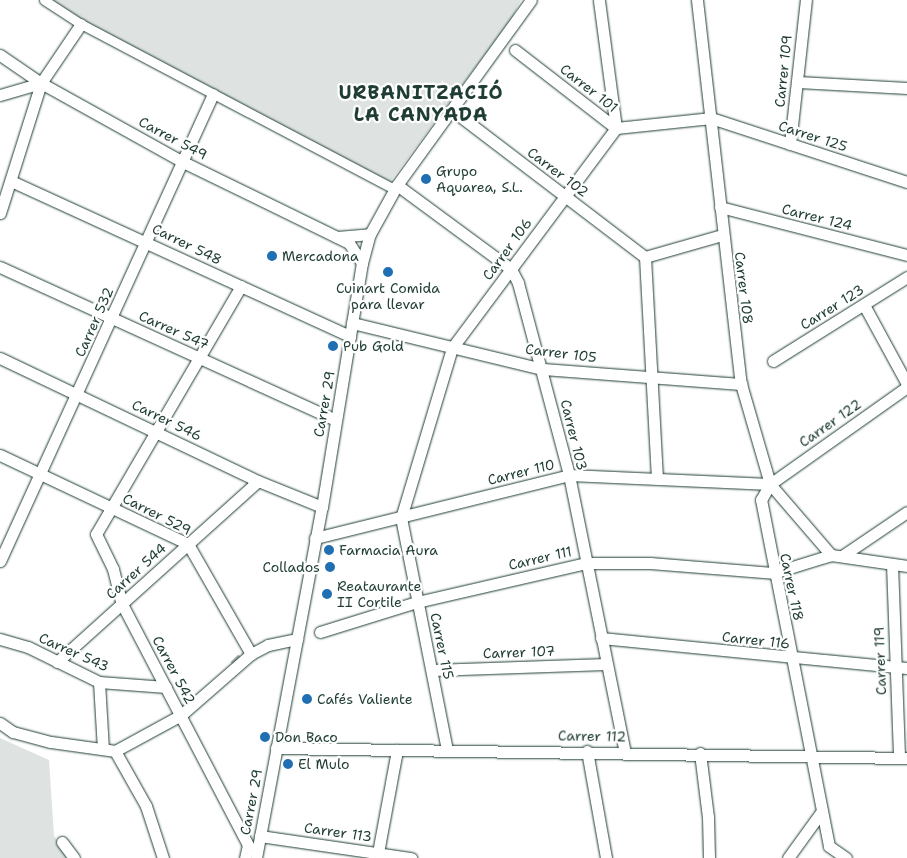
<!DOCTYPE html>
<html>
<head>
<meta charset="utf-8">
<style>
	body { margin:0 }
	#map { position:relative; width:907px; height:858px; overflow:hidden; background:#fff; font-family:"Shantell Sans",sans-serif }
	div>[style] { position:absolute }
	.green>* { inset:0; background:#dee3e2 }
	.stream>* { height:2.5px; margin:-1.25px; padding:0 1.25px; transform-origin:1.25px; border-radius:1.25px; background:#afbab7 }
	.roads { filter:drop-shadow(0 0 1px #1f3d34) drop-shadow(0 0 1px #1f3d34) }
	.pedestrian>* { height:9px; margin:-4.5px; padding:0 4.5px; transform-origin:4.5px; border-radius:4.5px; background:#fff }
	.minor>* { height:11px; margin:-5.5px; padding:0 5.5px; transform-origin:5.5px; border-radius:5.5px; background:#fff }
	.dots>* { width:14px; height:14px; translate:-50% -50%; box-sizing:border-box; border:2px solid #fff; border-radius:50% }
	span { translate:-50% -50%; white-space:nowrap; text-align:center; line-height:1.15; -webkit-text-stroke:4.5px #fff; paint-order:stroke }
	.street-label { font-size:14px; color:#1f3d34 }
	.poi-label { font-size:14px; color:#1f3d34 }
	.left { translate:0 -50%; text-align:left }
	.right { translate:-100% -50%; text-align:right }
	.district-label { font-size:19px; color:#1f3d34; font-weight:700; letter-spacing:1px }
</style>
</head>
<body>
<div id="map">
	<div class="green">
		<i style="clip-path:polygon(47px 0,521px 0,512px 18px,390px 182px,82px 22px)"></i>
		<i style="clip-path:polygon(0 738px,49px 760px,54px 836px,70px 858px,0 858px)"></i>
	</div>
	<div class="stream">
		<i style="left:232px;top:662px;width:8px;rotate:-45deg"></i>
	</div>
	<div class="roads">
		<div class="pedestrian">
			<i style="left:44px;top:0;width:44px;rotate:33deg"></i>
			<i style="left:81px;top:24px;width:354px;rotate:27.8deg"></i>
		</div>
		<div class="minor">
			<i style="left:697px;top:0;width:387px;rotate:83.5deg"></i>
			<i style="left:741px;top:384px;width:104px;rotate:73.8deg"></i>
			<i style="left:770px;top:484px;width:94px;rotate:49.3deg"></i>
			<i style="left:515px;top:50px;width:128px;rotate:37.7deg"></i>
			<i style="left:616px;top:128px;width:96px;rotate:-6deg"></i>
			<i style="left:711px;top:118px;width:206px;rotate:18.1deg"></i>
			<i style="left:0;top:55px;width:50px;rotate:34.3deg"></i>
			<i style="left:41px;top:83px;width:160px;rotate:29.1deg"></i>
			<i style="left:181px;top:161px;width:187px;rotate:26deg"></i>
			<i style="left:349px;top:243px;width:24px;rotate:57deg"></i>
			<i style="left:798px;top:82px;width:109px;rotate:3.2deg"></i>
			<i style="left:0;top:95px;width:43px;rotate:-16.3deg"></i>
			<i style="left:452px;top:110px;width:243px;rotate:37.3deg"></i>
			<i style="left:645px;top:257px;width:80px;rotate:-15.9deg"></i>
			<i style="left:790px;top:144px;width:145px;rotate:-83.7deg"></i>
			<i style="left:11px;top:181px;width:373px;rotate:24.6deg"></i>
			<i style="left:397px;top:185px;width:142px;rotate:36.4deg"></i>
			<i style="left:511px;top:269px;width:16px;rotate:63deg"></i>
			<i style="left:518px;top:283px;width:199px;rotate:75.1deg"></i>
			<i style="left:569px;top:475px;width:283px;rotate:78.6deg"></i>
			<i style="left:720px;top:207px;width:193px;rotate:14.4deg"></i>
			<i style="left:0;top:213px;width:136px;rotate:-72.5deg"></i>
			<i style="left:41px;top:83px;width:71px;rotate:-55.9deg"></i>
			<i style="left:337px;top:237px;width:33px;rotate:-5deg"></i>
			<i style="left:645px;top:257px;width:222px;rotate:86.9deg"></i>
			<i style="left:0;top:267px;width:369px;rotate:24.5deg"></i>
			<i style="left:241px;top:286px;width:287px;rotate:120.3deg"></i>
			<i style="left:96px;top:534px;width:39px;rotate:64deg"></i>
			<i style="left:113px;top:569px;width:36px;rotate:76deg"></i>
			<i style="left:122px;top:604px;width:272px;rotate:62.4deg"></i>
			<i style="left:248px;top:845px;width:13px;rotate:103deg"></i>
			<i style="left:864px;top:305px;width:90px;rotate:61.4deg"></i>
			<i style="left:352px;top:323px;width:195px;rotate:13.6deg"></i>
			<i style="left:542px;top:369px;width:200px;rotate:4.3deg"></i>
			<i style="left:0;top:358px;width:286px;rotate:25.5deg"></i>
			<i style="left:258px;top:481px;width:69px;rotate:22.1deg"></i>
			<i style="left:773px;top:361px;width:158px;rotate:-32.1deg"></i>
			<i style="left:0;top:455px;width:208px;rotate:25.3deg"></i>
			<i style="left:188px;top:544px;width:127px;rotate:60.2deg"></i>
			<i style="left:315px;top:538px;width:262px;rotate:-13.9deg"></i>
			<i style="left:569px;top:475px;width:201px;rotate:2.6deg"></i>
			<i style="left:842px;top:556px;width:78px;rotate:-34.1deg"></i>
			<i style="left:0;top:561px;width:513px;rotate:-65.48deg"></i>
			<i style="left:892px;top:564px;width:194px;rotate:87.9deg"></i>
			<i style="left:320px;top:632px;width:102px;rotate:-17.2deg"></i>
			<i style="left:417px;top:602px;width:173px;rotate:-13deg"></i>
			<i style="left:586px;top:563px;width:64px"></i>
			<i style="left:650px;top:563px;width:123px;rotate:4.6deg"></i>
			<i style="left:773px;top:573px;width:61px;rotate:-17.2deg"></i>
			<i style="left:831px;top:555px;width:77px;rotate:8.2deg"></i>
			<i style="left:601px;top:638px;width:307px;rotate:5.6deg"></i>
			<i style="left:0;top:639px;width:29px;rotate:16deg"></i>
			<i style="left:28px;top:647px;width:79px;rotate:26.2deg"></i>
			<i style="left:99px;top:682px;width:67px;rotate:4.3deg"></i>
			<i style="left:57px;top:662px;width:270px;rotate:-42deg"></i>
			<i style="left:432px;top:670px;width:174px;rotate:-2deg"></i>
			<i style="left:99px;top:682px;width:67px;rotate:86.6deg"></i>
			<i style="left:0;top:723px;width:16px;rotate:35deg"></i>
			<i style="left:13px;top:732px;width:39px;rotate:15deg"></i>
			<i style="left:51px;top:742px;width:65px;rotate:8deg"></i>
			<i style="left:115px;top:751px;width:75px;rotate:-28.6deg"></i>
			<i style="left:181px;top:715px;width:93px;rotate:-41.1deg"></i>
			<i style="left:251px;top:654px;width:19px;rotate:-28deg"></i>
			<i style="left:268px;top:645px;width:30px;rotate:-12deg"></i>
			<i style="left:276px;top:748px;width:631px;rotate:0.91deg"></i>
			<i style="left:447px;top:750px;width:237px;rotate:-101.2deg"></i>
			<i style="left:401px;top:518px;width:177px;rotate:-73.3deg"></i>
			<i style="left:452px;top:348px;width:274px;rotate:-53.3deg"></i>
			<i style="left:616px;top:128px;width:129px;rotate:-97.6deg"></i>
			<i style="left:115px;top:751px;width:63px;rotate:60.6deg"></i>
			<i style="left:146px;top:806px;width:55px;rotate:71.9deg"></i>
			<i style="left:587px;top:751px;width:109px;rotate:79.9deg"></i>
			<i style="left:700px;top:753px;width:64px;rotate:82.9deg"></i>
			<i style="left:708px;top:817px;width:41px;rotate:88.6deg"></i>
			<i style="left:260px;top:836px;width:153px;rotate:8.3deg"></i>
			<i style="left:62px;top:842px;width:20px;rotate:53deg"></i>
			<i style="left:256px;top:858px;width:357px;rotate:-79.4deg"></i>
			<i style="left:322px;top:507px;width:247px;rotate:-80.7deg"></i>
			<i style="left:362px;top:263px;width:30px;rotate:-75deg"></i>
			<i style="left:370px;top:234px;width:56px;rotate:-61.1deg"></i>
			<i style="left:397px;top:185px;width:228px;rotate:-54.1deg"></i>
			<i style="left:377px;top:858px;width:110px;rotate:-79.5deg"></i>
			<i style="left:788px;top:858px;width:58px;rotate:-54.1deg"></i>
			<i style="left:846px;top:858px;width:21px;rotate:-145deg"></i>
			<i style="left:829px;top:846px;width:353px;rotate:-101.1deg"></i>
			<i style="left:761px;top:500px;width:18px;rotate:-61deg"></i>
			<i style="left:770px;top:484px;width:168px;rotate:-35.3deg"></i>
		</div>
	</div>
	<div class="dots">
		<i style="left:426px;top:179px;background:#1f6fb2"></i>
		<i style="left:272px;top:256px;background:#1f6fb2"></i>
		<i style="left:388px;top:272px;background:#1f6fb2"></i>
		<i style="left:333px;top:346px;background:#1f6fb2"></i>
		<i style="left:329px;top:550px;background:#1f6fb2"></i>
		<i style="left:330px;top:567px;background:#1f6fb2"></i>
		<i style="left:327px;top:594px;background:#1f6fb2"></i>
		<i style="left:307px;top:699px;background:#1f6fb2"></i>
		<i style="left:265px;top:737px;background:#1f6fb2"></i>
		<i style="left:288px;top:764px;background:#1f6fb2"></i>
	</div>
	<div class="street-label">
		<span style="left:783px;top:71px;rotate:-84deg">Carrer 109</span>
		<span style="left:589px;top:88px;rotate:38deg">Carrer 101</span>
		<span style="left:813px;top:136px;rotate:18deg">Carrer 125</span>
		<span style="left:173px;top:138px;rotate:28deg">Carrer 549</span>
		<span style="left:558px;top:172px;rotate:37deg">Carrer 102</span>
		<span style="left:817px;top:217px;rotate:14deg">Carrer 124</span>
		<span style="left:187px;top:244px;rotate:26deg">Carrer 548</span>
		<span style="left:507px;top:249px;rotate:-54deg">Carrer 106</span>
		<span style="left:744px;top:288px;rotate:83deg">Carrer 108</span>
		<span style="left:832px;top:307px;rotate:-32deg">Carrer 123</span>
		<span style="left:94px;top:322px;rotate:-66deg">Carrer 532</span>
		<span style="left:174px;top:330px;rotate:24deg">Carrer 547</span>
		<span style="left:561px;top:353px;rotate:7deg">Carrer 105</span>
		<span style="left:324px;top:404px;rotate:-80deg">Carrer 29</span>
		<span style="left:167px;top:420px;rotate:26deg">Carrer 546</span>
		<span style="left:830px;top:423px;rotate:-35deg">Carrer 122</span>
		<span style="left:574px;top:435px;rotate:76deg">Carrer 103</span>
		<span style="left:521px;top:472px;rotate:-14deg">Carrer 110</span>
		<span style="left:157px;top:514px;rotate:27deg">Carrer 529</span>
		<span style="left:540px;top:558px;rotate:-13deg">Carrer 111</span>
		<span style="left:136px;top:571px;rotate:-42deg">Carrer 544</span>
		<span style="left:792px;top:587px;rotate:78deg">Carrer 118</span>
		<span style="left:756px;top:640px;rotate:6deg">Carrer 116</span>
		<span style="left:442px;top:646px;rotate:78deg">Carrer 115</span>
		<span style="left:74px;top:652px;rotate:24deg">Carrer 543</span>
		<span style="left:519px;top:652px;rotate:-2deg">Carrer 107</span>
		<span style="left:880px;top:661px;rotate:-92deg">Carrer 119</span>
		<span style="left:174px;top:670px;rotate:62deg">Carrer 542</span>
		<span style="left:592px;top:736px;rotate:1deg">Carrer 112</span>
		<span style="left:251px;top:802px;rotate:-79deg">Carrer 29</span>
		<span style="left:338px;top:832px;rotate:8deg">Carrer 113</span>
	</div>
	<div class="poi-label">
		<span class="left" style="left:436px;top:179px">Grupo<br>Aquarea, S.L.</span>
		<span class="left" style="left:282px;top:256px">Mercadona</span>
		<span style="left:388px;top:296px">Cuinart Comida<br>para llevar</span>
		<span class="left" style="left:343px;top:346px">Pub Gold</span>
		<span class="left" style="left:339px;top:550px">Farmacia Aura</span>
		<span class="right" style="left:320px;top:567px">Collados</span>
		<span class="left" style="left:337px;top:594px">Reataurante<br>II Cortile</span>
		<span class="left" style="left:317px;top:699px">Cafés Valiente</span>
		<span class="left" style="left:275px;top:737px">Don Baco</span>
		<span class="left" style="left:298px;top:764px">El Mulo</span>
	</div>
	<div class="district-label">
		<span style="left:421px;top:104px">URBANITZACIÓ<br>LA CANYADA</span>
	</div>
</div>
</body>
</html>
